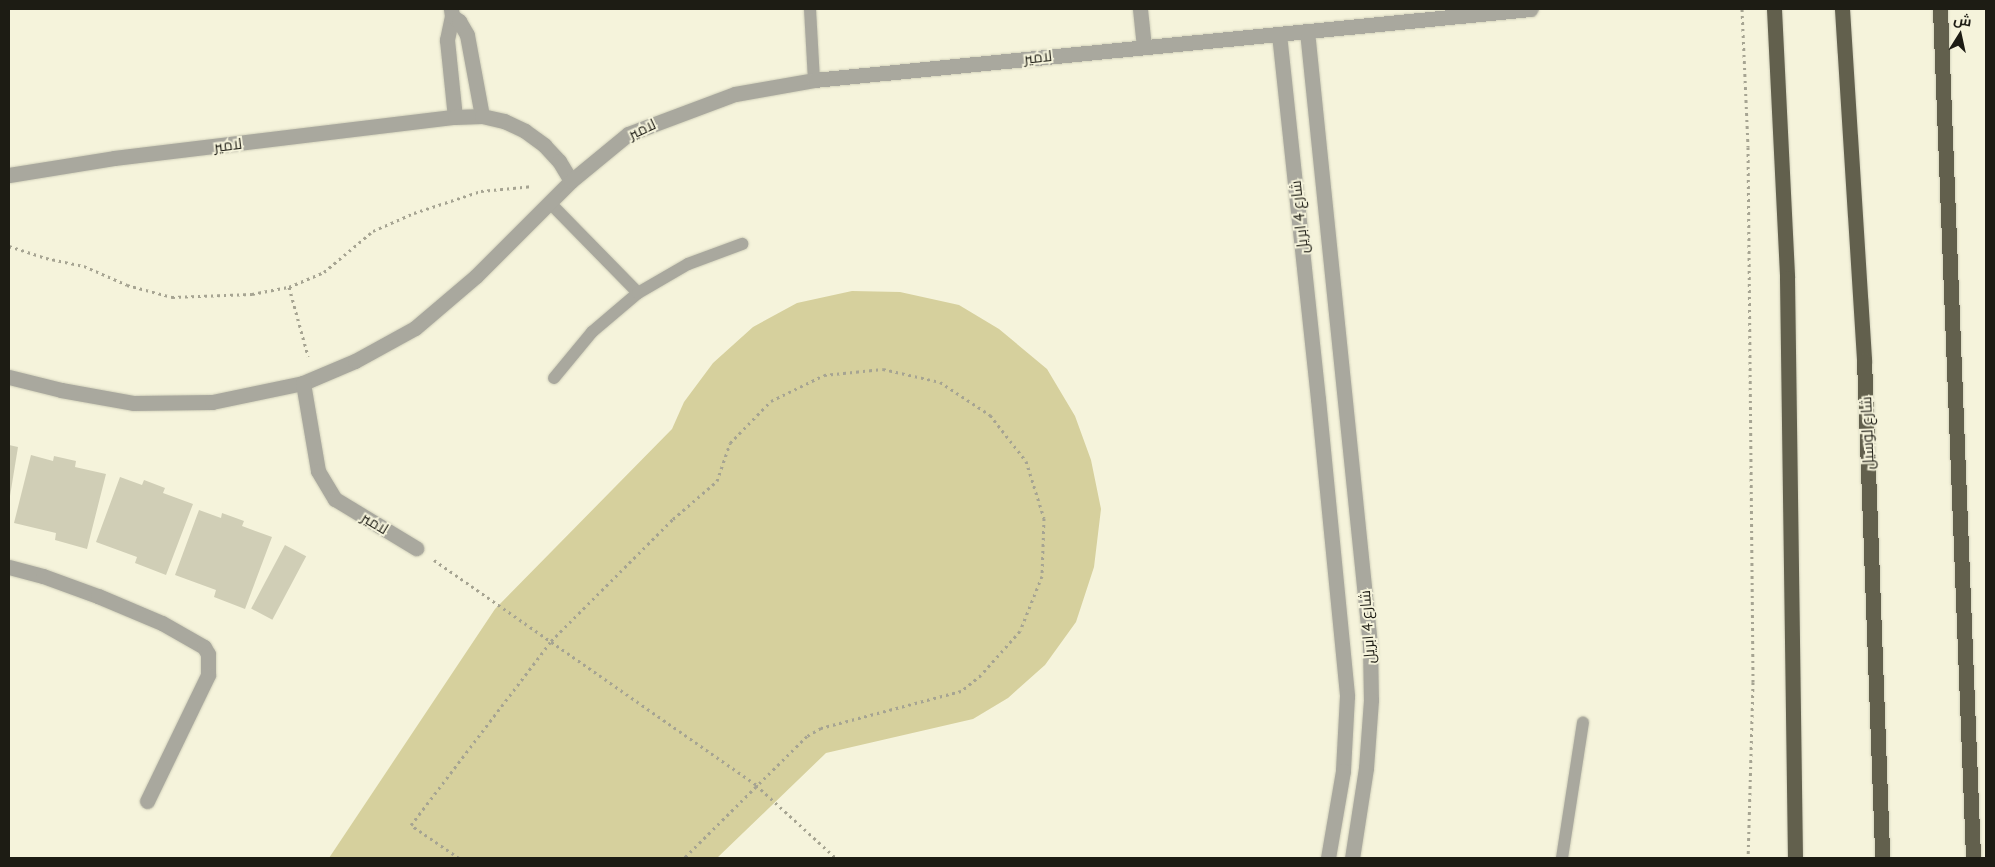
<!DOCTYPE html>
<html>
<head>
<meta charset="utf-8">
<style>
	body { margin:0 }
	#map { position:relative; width:1995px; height:867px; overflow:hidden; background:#f5f3db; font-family:"PT Sans",Cairo,sans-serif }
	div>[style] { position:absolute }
	.green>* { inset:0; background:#d6d09d }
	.building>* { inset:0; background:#d0ceb6; transform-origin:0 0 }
	.path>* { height:3px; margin-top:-1.5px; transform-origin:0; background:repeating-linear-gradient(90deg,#a6a492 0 2.5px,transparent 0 6.5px) }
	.roads { filter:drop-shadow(0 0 1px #d2d1bb) drop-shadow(0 0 1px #d2d1bb) }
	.service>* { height:12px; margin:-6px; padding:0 6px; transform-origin:6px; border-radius:6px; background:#a9a89e }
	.minor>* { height:15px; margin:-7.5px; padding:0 7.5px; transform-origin:7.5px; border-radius:7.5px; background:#a9a89e }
	.trunk>* { height:15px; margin:-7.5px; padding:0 7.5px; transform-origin:7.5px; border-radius:7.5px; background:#62604d }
	span { translate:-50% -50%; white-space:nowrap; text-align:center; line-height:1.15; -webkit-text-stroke:4px #f5f3db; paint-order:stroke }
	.street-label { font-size:15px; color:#1d1c14 }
	.frame { position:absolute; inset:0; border:10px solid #1d1c14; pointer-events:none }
	.north { position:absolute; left:1935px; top:10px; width:50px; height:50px; -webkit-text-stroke:4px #f5f3db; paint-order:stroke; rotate:10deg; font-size:14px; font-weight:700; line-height:20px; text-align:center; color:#1d1c14 }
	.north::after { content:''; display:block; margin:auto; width:18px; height:22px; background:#1d1c14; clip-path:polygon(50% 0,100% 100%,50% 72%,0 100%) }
</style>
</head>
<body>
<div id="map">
	<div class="green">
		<i style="clip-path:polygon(852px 291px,900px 292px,959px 305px,999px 329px,1047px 369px,1075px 416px,1091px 460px,1101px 509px,1094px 567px,1076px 622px,1045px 665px,1008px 698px,973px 719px,826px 753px,717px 858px,329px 858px,495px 609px,672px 429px,684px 402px,713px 363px,753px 327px,797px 303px)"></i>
	</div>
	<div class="building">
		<i style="clip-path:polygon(9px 445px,18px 447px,10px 496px,9px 496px)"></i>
		<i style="clip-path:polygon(31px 455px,53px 461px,54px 456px,76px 461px,75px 467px,106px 474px,87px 549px,55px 540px,56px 533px,14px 523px)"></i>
		<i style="clip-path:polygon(120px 477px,142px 485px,144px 480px,165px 488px,163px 493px,193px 504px,166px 575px,135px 563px,137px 557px,96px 542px)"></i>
		<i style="clip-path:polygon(199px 510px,221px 518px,222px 513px,244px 521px,242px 526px,272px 537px,245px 609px,214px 597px,216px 590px,175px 575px)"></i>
		<i style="left:285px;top:545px;width:24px;height:72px;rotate:28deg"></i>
	</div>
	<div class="path">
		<i style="left:1742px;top:9px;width:138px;rotate:87.5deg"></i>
		<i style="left:1748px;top:147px;width:535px;rotate:89.46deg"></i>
		<i style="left:1753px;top:682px;width:176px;rotate:91.6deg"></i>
		<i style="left:9px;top:246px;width:39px;rotate:18deg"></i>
		<i style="left:46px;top:258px;width:39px;rotate:12deg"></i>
		<i style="left:84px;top:266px;width:47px;rotate:23.8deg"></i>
		<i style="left:127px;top:285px;width:47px;rotate:14.9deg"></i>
		<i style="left:172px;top:297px;width:80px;rotate:-2.1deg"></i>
		<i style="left:252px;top:294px;width:38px;rotate:-11deg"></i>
		<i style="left:289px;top:287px;width:38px;rotate:-23deg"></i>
		<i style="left:324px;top:272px;width:64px;rotate:-39.9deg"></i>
		<i style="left:373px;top:231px;width:45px;rotate:-23.7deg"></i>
		<i style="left:414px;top:213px;width:71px;rotate:-18.2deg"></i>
		<i style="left:481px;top:191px;width:52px;rotate:-5.5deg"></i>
		<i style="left:289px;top:287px;width:72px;rotate:74.6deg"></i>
		<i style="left:434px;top:560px;width:393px;rotate:34.9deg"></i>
		<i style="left:756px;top:785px;width:108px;rotate:42.4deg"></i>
		<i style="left:459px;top:858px;width:58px;rotate:-145.5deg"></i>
		<i style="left:411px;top:825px;width:231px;rotate:-52.7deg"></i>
		<i style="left:551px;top:641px;width:173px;rotate:-45deg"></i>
		<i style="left:673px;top:519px;width:58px;rotate:-40.8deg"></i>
		<i style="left:717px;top:481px;width:40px;rotate:-71.1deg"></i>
		<i style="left:730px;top:443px;width:59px;rotate:-45.7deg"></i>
		<i style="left:771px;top:401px;width:59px;rotate:-26.1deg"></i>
		<i style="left:824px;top:375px;width:59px;rotate:-5.8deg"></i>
		<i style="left:883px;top:369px;width:58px;rotate:12.8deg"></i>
		<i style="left:940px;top:382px;width:60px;rotate:33.4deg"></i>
		<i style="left:990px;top:415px;width:58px;rotate:52deg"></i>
		<i style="left:1026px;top:461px;width:60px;rotate:72.5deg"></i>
		<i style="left:1044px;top:518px;width:58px;rotate:92deg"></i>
		<i style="left:1042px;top:576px;width:59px;rotate:111.8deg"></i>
		<i style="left:1020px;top:631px;width:59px;rotate:131.6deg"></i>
		<i style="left:981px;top:675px;width:26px;rotate:141deg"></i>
		<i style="left:961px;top:691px;width:145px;rotate:165.2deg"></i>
		<i style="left:821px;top:728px;width:16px;rotate:150deg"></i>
		<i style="left:807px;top:736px;width:173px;rotate:135.2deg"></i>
	</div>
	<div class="roads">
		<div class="service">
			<i style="left:810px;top:9px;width:71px;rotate:86.8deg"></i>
			<i style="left:550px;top:203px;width:126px;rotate:45.6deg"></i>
			<i style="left:554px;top:378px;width:60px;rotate:-50.4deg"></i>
			<i style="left:592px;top:332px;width:60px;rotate:-40.3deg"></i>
			<i style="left:638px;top:293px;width:58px;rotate:-30.1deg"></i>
			<i style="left:688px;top:264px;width:58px;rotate:-20.3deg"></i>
			<i style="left:1562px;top:858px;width:137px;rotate:-81.2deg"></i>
		</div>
		<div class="minor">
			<i style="left:451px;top:9px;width:7px;rotate:82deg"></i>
			<i style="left:452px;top:16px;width:25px;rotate:102deg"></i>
			<i style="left:447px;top:40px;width:77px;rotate:84.1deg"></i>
			<i style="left:1140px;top:9px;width:38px;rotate:84deg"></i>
			<i style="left:452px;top:16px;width:9px;rotate:36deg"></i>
			<i style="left:459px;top:21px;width:16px;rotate:60deg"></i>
			<i style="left:467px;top:35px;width:82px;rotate:79.5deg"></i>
			<i style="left:1307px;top:31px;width:617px;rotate:84.14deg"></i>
			<i style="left:1370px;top:645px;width:55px;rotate:89deg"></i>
			<i style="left:1371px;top:700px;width:68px;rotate:94.2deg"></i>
			<i style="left:1366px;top:768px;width:91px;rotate:98.8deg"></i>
			<i style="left:1279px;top:34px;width:367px;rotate:83.9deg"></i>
			<i style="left:1318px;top:399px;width:298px;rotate:84.4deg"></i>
			<i style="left:1347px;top:696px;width:75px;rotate:93.1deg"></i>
			<i style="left:1343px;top:771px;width:88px;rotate:99.8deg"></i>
			<i style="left:9px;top:175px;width:106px;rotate:-9.2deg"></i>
			<i style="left:114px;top:158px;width:343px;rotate:-6.9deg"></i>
			<i style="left:455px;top:117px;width:27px;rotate:-2deg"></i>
			<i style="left:482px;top:116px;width:23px;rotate:13deg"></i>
			<i style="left:504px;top:121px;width:23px;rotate:25deg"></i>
			<i style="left:525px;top:131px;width:24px;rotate:36deg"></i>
			<i style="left:544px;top:145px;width:22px;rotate:47deg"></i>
			<i style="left:559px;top:161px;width:23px;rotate:59deg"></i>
			<i style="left:9px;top:377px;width:54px;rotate:14deg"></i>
			<i style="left:61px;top:390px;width:73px;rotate:10.2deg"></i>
			<i style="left:133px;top:403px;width:79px;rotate:-0.7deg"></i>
			<i style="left:212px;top:402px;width:93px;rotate:-11.8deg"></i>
			<i style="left:303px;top:383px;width:56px;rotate:-22.9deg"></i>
			<i style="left:355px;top:361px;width:68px;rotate:-28.8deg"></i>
			<i style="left:415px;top:328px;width:80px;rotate:-40.4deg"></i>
			<i style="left:476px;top:276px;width:134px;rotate:-45deg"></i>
			<i style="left:571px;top:181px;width:74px;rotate:-39.5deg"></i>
			<i style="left:628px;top:134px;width:114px;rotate:-20.5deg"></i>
			<i style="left:735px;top:94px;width:80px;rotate:-10deg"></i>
			<i style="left:814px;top:80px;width:720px;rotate:-5.66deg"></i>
			<i style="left:303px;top:383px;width:89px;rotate:80.3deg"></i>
			<i style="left:318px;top:471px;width:33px;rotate:59deg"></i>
			<i style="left:335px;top:499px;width:95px;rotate:31.2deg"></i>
			<i style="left:9px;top:567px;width:35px;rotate:15deg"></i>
			<i style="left:43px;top:576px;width:59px;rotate:20deg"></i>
			<i style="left:98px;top:596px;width:69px;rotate:22.9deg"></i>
			<i style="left:162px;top:623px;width:48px;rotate:29.7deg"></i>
			<i style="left:204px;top:647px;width:8px;rotate:60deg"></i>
			<i style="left:208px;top:654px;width:21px;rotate:90deg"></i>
			<i style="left:208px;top:675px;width:140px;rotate:115.8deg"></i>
		</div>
		<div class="trunk">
			<i style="left:1774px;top:9px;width:269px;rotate:87.2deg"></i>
			<i style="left:1787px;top:278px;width:580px;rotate:89.21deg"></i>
			<i style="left:1842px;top:9px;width:352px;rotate:86.4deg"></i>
			<i style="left:1864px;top:360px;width:498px;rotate:87.9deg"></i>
			<i style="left:1940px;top:9px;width:850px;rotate:87.77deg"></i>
		</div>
	</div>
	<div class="street-label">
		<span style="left:1038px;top:57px;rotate:-6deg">لامير</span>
		<span style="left:642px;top:129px;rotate:-25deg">لامير</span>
		<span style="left:228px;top:145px;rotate:-7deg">لامير</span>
		<span style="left:1299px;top:217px;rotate:-96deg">شارع 4 ابريل</span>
		<span style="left:1867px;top:433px;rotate:-92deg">شارع لوسيل</span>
		<span style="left:375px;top:523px;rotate:31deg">لامير</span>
		<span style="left:1367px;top:627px;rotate:-94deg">شارع 4 ابريل</span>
	</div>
	<div class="frame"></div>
	<div class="north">ش</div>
</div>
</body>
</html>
